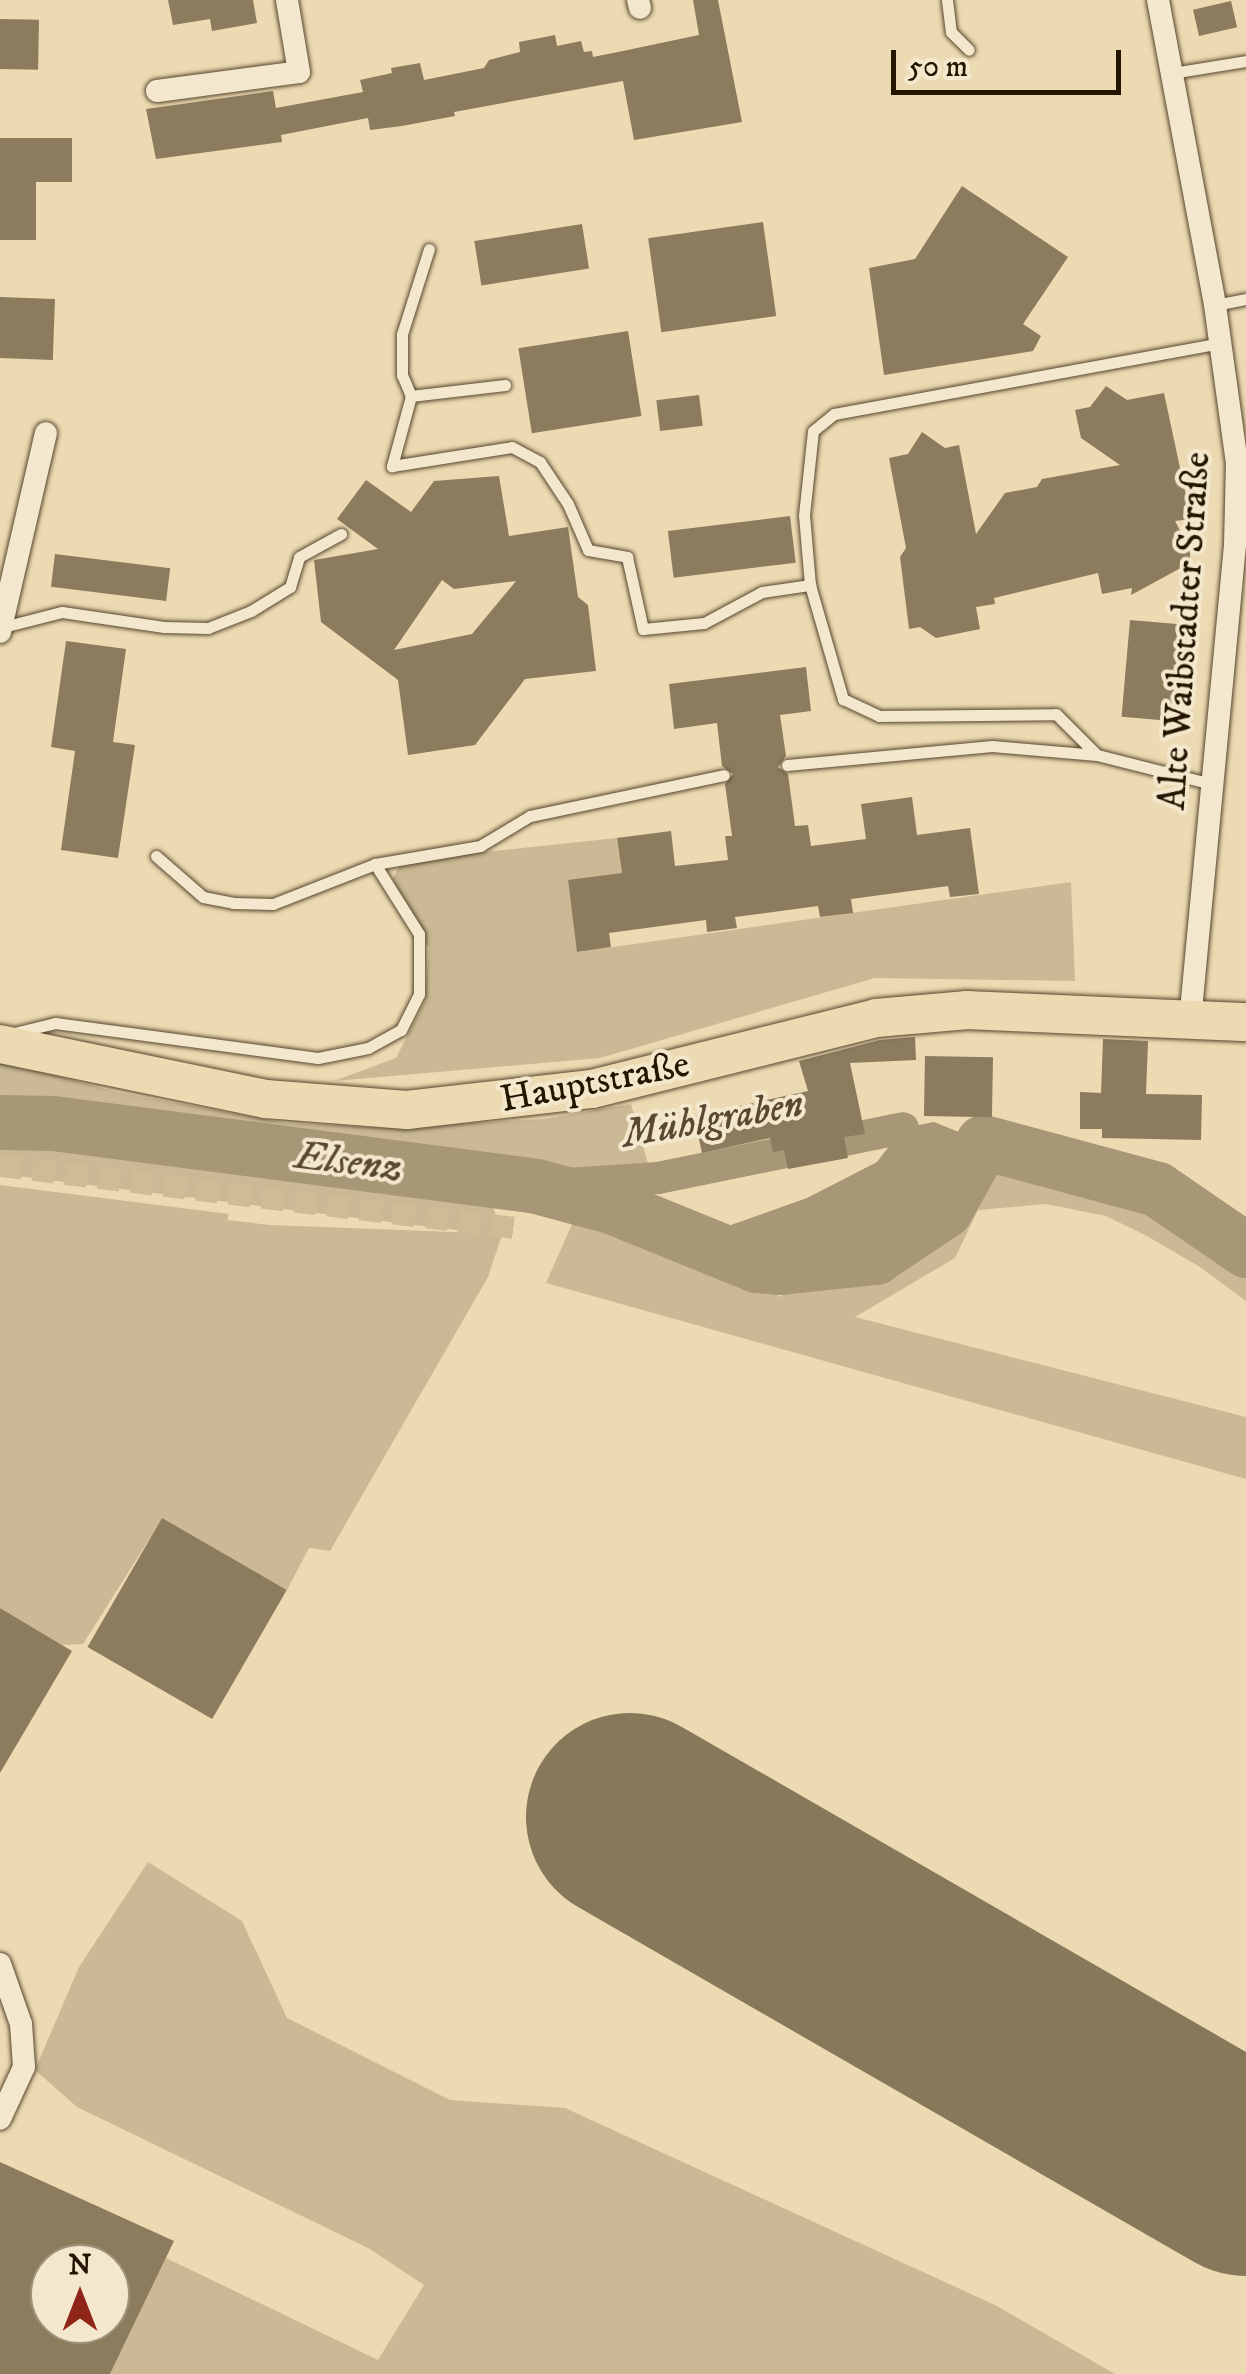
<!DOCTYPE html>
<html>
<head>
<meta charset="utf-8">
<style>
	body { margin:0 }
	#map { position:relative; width:1246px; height:2374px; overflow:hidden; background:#ecdab2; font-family:"IM FELL DW Pica",serif }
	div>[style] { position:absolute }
	.green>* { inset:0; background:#cab994 }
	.water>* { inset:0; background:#a89776 }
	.canal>* { height:32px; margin:-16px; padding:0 16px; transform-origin:16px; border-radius:16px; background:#a89776 }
	.river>* { height:55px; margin:-27.5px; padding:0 27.5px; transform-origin:27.5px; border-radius:27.5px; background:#a89776 }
	.runway>* { height:208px; margin:-104px; padding:0 104px; transform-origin:104px; border-radius:104px; background:#88785a }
	.building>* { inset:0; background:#8c7b5d; transform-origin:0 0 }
	.street-tunnel>* { height:22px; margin-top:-11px; transform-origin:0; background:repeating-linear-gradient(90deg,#cebc97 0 22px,transparent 0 33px) }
	.roads { filter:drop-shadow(0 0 2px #56462d) drop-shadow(0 0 2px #56462d) }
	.lane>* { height:11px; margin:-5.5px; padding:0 5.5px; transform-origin:5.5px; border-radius:5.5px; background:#f3e7cd }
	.street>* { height:22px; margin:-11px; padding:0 11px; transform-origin:11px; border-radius:11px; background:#f3e7cd }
	.primary>* { height:38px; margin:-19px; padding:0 19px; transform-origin:19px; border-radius:19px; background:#ecdab2 }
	span { translate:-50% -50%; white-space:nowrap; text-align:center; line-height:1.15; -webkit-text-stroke:8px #f3e7cd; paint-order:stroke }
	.street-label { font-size:38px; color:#241501 }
	.water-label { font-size:40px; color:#594930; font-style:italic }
	.north { position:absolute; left:30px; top:2244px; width:100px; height:100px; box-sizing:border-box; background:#f3e7cd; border:2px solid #a0937b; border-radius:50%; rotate:0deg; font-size:28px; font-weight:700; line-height:40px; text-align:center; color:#241501 }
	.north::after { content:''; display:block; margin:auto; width:35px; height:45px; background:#8f2418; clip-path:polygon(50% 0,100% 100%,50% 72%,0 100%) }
	.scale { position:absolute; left:891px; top:50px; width:230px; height:45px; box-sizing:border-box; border:5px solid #241501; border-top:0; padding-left:12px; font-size:30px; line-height:35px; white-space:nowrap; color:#241501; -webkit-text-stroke:8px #f3e7cd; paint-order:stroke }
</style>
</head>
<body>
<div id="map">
	<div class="green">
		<i style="clip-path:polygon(617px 838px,622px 873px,568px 881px,578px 952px,1071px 882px,1075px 981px,875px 978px,600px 1058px,334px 1081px,396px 1058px,425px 1001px,429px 948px,397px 894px,393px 878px,399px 866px,417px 859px)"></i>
		<i style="clip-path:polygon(0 1060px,116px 1092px,285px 1123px,387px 1128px,544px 1119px,631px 1104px,651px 1174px,482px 1172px,502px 1235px,488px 1277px,330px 1551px,309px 1548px,287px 1590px,162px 1519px,83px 1644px,62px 1645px,0 1608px,0 1185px,229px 1214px,227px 1220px,270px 1225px,480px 1233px,0 1174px)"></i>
		<i style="clip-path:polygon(988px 1139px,1073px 1152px,1162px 1183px,1246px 1224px,1246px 1301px,1200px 1267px,1147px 1236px,1106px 1216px,1046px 1204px,978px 1210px,955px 1258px,855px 1317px,1246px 1417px,1246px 1479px,546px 1283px,573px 1222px,782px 1297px,780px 1267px,875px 1257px,945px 1210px)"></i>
		<i style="clip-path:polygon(148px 1862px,242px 1921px,287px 2018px,450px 2100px,565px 2108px,995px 2305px,1115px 2374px,110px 2374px,166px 2258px,378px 2360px,424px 2285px,370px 2249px,77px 2107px,35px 2070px,79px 1967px)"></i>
	</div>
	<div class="water">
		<i style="clip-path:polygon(934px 1122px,983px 1142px,945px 1210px,875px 1257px,756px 1265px,689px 1240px,807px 1198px,877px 1162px,903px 1128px)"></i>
	</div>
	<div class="canal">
		<i style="left:536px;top:1186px;width:122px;rotate:-3.8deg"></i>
		<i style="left:658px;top:1178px;width:250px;rotate:-11.5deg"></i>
	</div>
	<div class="river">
		<i style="left:0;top:1122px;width:53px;rotate:1.1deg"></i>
		<i style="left:53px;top:1123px;width:487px;rotate:7.4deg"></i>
		<i style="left:536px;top:1186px;width:78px;rotate:14.9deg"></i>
		<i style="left:611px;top:1206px;width:157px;rotate:22.1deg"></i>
		<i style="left:756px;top:1265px;width:24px;rotate:5deg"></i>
		<i style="left:780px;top:1267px;width:96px;rotate:-6deg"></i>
		<i style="left:875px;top:1257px;width:84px;rotate:-33.9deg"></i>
		<i style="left:945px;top:1210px;width:78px;rotate:-60.8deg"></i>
		<i style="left:983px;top:1142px;width:180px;rotate:15.1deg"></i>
		<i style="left:1157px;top:1189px;width:108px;rotate:34.4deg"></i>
	</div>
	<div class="runway">
		<i style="left:630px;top:1817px;width:711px;rotate:29.95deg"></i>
	</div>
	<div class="building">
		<i style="clip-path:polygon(168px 0,253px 0,257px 23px,212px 31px,210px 19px,173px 25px)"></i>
		<i style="clip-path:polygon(693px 0,718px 0,742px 122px,634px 140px,623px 81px,454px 112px,455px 116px,402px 126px,370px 130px,368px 118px,281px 135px,282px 142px,156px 159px,146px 109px,273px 91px,276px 108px,363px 92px,360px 80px,392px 73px,391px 68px,420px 63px,424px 80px,484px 68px,489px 60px,520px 52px,519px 42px,555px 35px,557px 46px,581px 41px,584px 52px,592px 51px,593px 57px,618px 52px,699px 35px)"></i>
		<i style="left:1231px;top:1px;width:27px;height:39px;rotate:77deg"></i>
		<i style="left:0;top:19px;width:39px;height:50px;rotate:1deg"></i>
		<i style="clip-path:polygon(0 138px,72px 138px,72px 182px,36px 182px,36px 240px,0 240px)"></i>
		<i style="clip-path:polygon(962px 186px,1068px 257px,1023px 324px,1041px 336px,1033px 351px,884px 375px,869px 268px,915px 259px)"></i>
		<i style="left:763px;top:222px;width:95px;height:116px;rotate:82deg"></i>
		<i style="left:582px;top:224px;width:45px;height:109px;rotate:81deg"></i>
		<i style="left:0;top:297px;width:55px;height:61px;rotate:2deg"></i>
		<i style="left:628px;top:331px;width:86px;height:111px;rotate:81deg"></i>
		<i style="clip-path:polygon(1106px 386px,1127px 400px,1164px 393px,1191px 519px,1175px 521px,1190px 550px,1190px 563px,1131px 595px,1132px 588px,1102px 594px,1098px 573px,994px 598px,995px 604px,976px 607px,980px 629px,936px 638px,920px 627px,909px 629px,900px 557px,906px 548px,889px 458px,908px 454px,922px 432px,945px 448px,959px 445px,976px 534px,1005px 493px,1037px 487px,1042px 479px,1120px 465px,1081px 438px,1075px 410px,1090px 407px)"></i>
		<i style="left:699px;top:395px;width:31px;height:43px;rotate:83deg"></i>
		<i style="clip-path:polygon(evenodd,499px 476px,509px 536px,568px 527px,578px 597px,588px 605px,596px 671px,525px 679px,475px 745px,408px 755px,398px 680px,321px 622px,314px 560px,378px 549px,337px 519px,366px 480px,411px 512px,434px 481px,499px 476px,442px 580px,454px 589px,516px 581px,472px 634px,394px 650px,442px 580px)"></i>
		<i style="left:790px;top:516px;width:47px;height:123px;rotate:83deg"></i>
		<i style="left:55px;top:554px;width:116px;height:33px;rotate:7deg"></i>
		<i style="left:1130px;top:620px;width:50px;height:97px;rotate:5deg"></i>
		<i style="clip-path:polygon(66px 641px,126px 649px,113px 742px,135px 745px,118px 858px,61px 850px,75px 751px,51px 747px)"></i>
		<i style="clip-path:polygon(806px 667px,811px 711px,780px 715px,786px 756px,778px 767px,788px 774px,795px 826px,808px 825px,811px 846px,866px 839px,861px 804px,912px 797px,917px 835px,970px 828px,979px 894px,950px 897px,948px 886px,851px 899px,853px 913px,820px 917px,818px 906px,735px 917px,737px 928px,707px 932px,706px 920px,609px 933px,611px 947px,577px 952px,568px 880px,622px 873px,617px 838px,671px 831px,675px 866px,728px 860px,725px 836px,732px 836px,725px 784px,733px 774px,722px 766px,717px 723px,674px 729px,669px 684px)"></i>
		<i style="clip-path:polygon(915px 1037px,916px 1060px,850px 1063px,865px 1134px,844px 1137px,848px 1158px,788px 1169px,784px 1150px,773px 1152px,770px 1138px,702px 1153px,694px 1116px,808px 1091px,799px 1061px,880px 1040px)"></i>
		<i style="clip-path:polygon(1103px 1039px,1148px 1041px,1146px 1094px,1202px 1095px,1201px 1140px,1102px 1138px,1102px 1129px,1080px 1129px,1080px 1092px,1101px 1093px)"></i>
		<i style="left:925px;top:1056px;width:68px;height:60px;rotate:1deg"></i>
		<i style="left:162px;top:1518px;width:144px;height:149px;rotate:30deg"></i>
		<i style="clip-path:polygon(0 1608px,72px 1651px,0 1773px)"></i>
		<i style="clip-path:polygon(evenodd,0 2162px,174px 2241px,110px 2374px,0 2374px,0 2162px,50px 2264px,110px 2264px,110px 2324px,50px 2324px,50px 2264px)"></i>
	</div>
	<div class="street-tunnel">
		<i style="left:0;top:1166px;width:527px;rotate:6.87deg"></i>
	</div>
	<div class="roads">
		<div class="lane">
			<i style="left:947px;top:0;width:32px;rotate:83deg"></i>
			<i style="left:951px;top:32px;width:25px;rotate:45deg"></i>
			<i style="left:1172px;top:73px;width:75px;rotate:-9.2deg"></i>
			<i style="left:1215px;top:305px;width:32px;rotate:-11deg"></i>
			<i style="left:505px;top:385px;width:95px;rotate:173.3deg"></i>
			<i style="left:411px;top:396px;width:73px;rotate:105.2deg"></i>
			<i style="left:392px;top:466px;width:121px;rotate:-9deg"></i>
			<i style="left:512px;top:447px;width:32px;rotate:28deg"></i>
			<i style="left:540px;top:462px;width:50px;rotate:56.3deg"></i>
			<i style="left:568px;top:504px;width:50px;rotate:66.5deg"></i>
			<i style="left:588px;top:550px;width:40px;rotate:10deg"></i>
			<i style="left:627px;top:557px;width:74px;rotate:77.5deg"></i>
			<i style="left:643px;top:629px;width:61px;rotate:-5.6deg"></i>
			<i style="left:704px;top:623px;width:66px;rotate:-28.1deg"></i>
			<i style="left:762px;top:592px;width:49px;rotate:-8.3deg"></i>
			<i style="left:810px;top:585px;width:70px;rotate:-94.9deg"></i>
			<i style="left:804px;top:515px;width:84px;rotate:-83.9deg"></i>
			<i style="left:813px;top:431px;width:27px;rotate:-39deg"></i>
			<i style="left:834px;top:414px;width:394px;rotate:-10.4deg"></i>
			<i style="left:411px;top:396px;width:23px;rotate:-113deg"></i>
			<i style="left:402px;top:375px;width:41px;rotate:-90deg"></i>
			<i style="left:402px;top:334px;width:89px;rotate:-72.4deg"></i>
			<i style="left:810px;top:585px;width:119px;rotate:73.9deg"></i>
			<i style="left:843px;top:699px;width:40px;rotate:25deg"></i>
			<i style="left:879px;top:716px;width:177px;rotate:-0.6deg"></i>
			<i style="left:1056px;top:714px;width:58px;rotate:45deg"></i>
			<i style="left:3px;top:627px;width:61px;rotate:-14.3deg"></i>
			<i style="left:62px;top:612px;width:103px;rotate:8.4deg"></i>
			<i style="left:164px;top:627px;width:44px;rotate:1.3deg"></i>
			<i style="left:208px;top:628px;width:46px;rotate:-21.6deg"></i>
			<i style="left:251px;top:611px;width:46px;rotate:-31.6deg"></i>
			<i style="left:290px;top:587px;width:31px;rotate:-73deg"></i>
			<i style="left:299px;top:557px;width:48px;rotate:-28.7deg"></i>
			<i style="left:787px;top:765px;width:206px;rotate:-5.3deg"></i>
			<i style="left:992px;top:746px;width:105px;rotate:4.9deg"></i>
			<i style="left:1097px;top:755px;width:119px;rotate:14.2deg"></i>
			<i style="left:156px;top:856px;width:62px;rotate:41.1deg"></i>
			<i style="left:203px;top:897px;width:31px;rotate:11deg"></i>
			<i style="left:233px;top:903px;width:40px;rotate:1.4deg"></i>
			<i style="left:273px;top:904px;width:110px;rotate:-21.4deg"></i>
			<i style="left:375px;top:864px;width:107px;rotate:-9.7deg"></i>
			<i style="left:480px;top:846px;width:58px;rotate:-31deg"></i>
			<i style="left:530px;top:816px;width:198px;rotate:-11.9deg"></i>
			<i style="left:14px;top:1033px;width:42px;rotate:-13.7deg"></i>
			<i style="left:55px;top:1023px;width:265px;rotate:7.6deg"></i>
			<i style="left:318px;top:1058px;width:51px;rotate:-11.3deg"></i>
			<i style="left:368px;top:1048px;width:38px;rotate:-29deg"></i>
			<i style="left:401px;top:1030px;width:40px;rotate:-63.4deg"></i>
			<i style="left:419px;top:994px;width:60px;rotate:-90deg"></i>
			<i style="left:419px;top:934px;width:83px;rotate:-122.2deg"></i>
		</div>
		<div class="street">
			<i style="left:638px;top:0;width:8px;rotate:76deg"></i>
			<i style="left:1158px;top:0;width:310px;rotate:79.4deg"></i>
			<i style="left:1215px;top:305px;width:160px;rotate:82.1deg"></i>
			<i style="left:1237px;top:463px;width:82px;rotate:91.4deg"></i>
			<i style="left:1235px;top:545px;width:475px;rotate:95.4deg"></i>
			<i style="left:157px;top:91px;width:143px;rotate:-7.6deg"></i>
			<i style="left:299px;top:72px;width:73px;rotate:-99.5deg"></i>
			<i style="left:0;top:632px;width:204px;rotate:-77deg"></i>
			<i style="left:0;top:1964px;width:64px;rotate:70.7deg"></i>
			<i style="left:21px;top:2024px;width:43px;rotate:86deg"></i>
			<i style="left:24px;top:2067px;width:57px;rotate:114.8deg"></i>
		</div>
		<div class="primary">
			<i style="left:0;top:1044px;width:272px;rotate:11.7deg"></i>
			<i style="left:266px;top:1099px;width:141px;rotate:4.5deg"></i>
			<i style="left:407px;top:1110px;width:186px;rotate:-6.5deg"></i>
			<i style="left:592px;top:1089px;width:293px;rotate:-14deg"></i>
			<i style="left:876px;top:1018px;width:92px;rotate:-5deg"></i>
			<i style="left:968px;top:1010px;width:278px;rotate:2.5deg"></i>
		</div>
	</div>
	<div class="street-label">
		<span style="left:1186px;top:631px;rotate:-86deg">Alte Waibstadter Straße</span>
		<span style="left:595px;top:1083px;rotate:-11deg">Hauptstraße</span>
	</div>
	<div class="water-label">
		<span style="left:713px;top:1120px;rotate:-10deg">Mühlgraben</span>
		<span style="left:349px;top:1163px;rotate:7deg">Elsenz</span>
	</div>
	<div class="north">N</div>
	<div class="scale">50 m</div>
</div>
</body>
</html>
